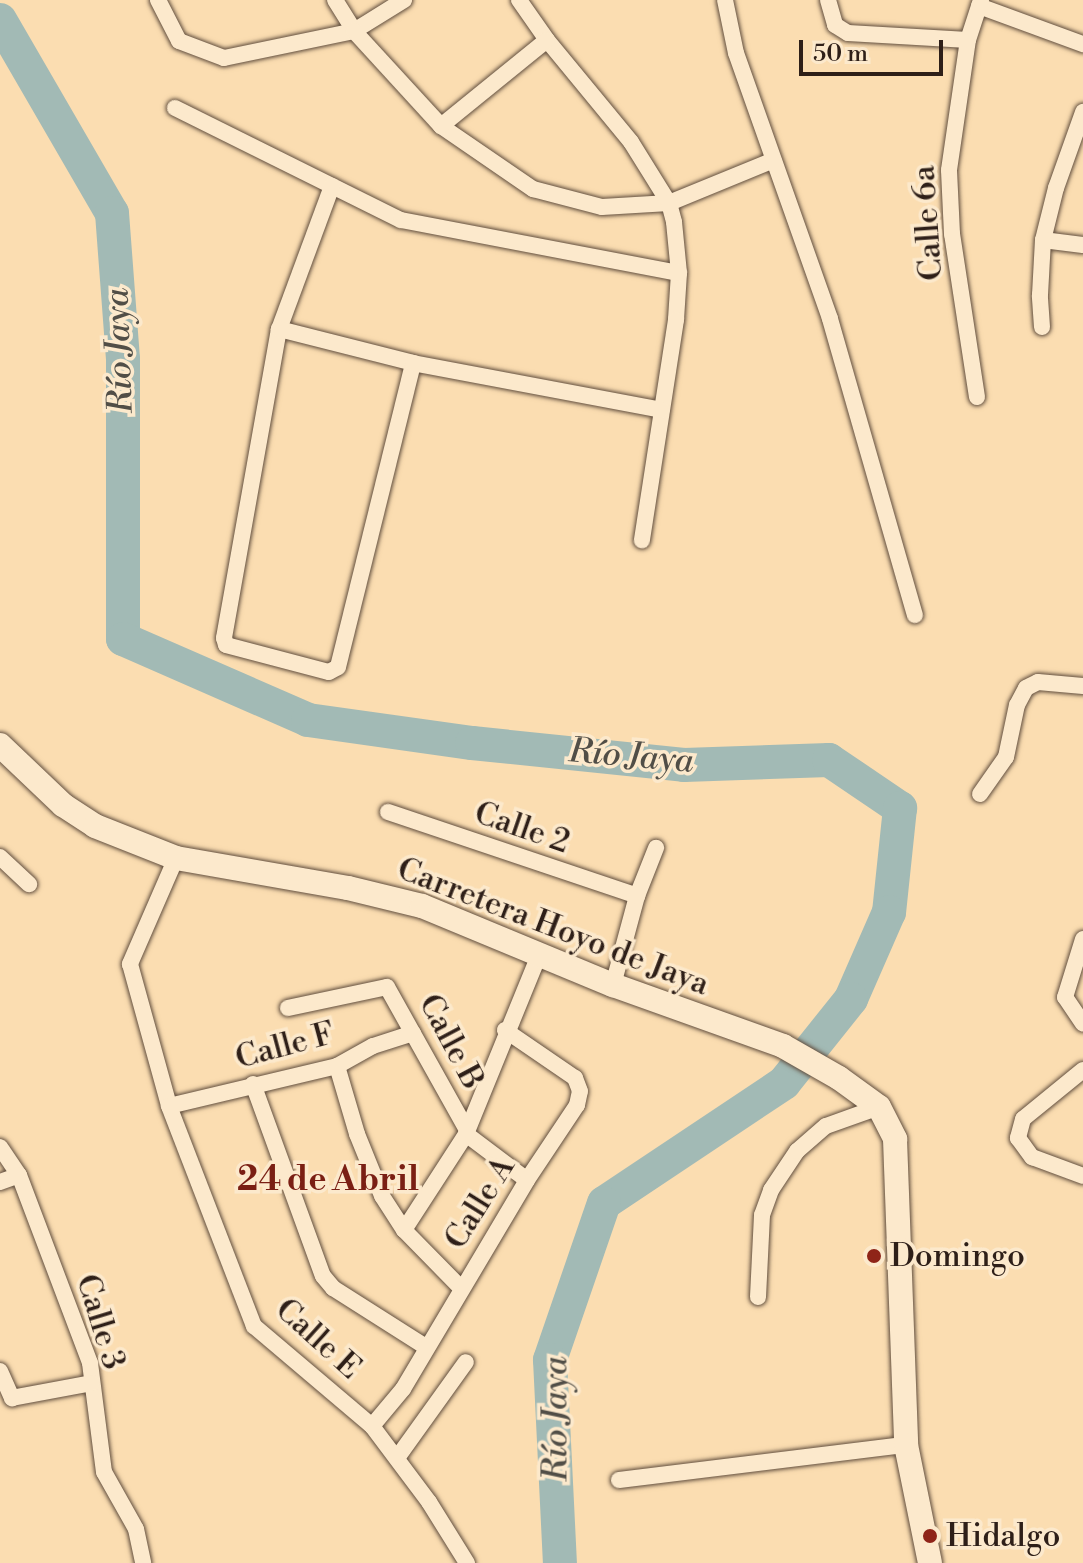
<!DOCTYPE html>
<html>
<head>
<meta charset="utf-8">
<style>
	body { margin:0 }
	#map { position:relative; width:1083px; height:1563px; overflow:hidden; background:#fbddb1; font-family:"Libre Bodoni",serif }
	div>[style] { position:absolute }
	.river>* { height:34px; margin:-17px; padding:0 17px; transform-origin:17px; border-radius:17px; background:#a2bab5 }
	.roads { filter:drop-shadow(0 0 2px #614e3e) drop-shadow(0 0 2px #614e3e) }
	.street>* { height:16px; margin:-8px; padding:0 8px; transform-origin:8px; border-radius:8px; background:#fce9cc }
	.secondary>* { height:24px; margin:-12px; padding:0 12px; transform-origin:12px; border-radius:12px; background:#fce9cc }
	.dots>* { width:22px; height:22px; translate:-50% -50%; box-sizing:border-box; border:4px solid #fce9cc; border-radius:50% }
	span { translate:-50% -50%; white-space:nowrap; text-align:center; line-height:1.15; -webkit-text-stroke:7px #fce9cc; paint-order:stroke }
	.street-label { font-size:32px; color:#2e1f18 }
	.poi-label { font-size:32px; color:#2e1f18 }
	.left { translate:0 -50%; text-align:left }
	.water-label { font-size:34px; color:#514e47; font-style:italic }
	.neighbourhood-label { font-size:34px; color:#7a1f14; font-weight:700 }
	.scale { position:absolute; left:799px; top:40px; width:144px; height:36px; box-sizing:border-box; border:4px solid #2e1f18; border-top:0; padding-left:10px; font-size:24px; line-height:28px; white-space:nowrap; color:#2e1f18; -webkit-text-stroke:6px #fce9cc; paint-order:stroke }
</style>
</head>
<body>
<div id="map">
	<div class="river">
		<i style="left:0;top:20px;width:223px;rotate:59.9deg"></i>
		<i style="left:112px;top:213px;width:146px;rotate:85.7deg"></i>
		<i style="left:123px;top:359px;width:280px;rotate:90deg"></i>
		<i style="left:123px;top:639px;width:202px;rotate:23.6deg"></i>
		<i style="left:308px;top:720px;width:166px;rotate:8deg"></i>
		<i style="left:472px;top:743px;width:213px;rotate:5.9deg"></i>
		<i style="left:684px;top:765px;width:145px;rotate:-2deg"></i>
		<i style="left:829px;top:760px;width:86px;rotate:34.1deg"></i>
		<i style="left:900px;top:808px;width:105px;rotate:96deg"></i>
		<i style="left:889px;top:912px;width:95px;rotate:113.6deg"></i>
		<i style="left:851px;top:999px;width:107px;rotate:128.6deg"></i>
		<i style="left:784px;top:1083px;width:216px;rotate:146.3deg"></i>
		<i style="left:604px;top:1203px;width:166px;rotate:109deg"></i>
		<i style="left:550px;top:1360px;width:203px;rotate:87.2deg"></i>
	</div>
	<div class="roads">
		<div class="street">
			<i style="left:158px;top:0;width:46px;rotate:62.9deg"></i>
			<i style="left:179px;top:41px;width:48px;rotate:20.7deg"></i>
			<i style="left:224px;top:58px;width:133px;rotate:-11.7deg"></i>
			<i style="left:354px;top:31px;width:59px;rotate:-31.8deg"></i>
			<i style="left:335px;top:0;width:36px;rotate:58deg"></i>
			<i style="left:354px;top:31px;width:129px;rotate:47.5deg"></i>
			<i style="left:441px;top:126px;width:112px;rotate:34.4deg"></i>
			<i style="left:533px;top:189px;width:71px;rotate:14.6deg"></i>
			<i style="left:602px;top:207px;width:67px;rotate:-3.4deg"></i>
			<i style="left:669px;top:203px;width:113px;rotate:-22.3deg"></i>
			<i style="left:519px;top:0;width:49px;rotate:55deg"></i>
			<i style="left:547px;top:40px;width:132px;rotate:50.5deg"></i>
			<i style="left:631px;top:142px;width:72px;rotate:58.1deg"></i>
			<i style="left:669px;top:203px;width:20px;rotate:75deg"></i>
			<i style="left:674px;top:222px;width:51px;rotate:84.4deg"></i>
			<i style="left:679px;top:273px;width:47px;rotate:93.7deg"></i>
			<i style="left:676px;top:320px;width:223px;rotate:98.8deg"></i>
			<i style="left:725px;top:0;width:54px;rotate:78.3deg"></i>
			<i style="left:736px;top:53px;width:282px;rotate:70.5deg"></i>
			<i style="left:830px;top:319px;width:308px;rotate:74deg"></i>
			<i style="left:828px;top:0;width:26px;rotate:74deg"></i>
			<i style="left:835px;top:25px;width:15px;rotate:32deg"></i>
			<i style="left:848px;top:33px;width:120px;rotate:3.3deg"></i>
			<i style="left:979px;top:6px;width:111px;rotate:20.1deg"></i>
			<i style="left:175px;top:108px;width:252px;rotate:26.4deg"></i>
			<i style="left:401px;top:220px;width:283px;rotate:10.8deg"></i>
			<i style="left:441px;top:126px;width:136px;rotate:-39.1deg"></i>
			<i style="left:332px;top:186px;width:153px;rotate:110.3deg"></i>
			<i style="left:279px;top:329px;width:314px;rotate:100.1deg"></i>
			<i style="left:224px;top:638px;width:7px;rotate:74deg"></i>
			<i style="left:226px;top:645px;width:106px;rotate:14.7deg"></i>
			<i style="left:329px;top:672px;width:10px;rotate:-29deg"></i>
			<i style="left:338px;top:667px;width:313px;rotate:-76.1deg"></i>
			<i style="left:1043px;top:240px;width:54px;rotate:-76deg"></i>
			<i style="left:1056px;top:188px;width:81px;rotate:-70.4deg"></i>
			<i style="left:1042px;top:327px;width:32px;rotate:-94deg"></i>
			<i style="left:1040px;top:295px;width:55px;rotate:-86.9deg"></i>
			<i style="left:1043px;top:240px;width:40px;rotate:7.1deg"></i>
			<i style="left:279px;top:329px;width:138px;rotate:14.2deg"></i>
			<i style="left:413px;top:363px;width:253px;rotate:10.7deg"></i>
			<i style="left:977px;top:397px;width:165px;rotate:-98.7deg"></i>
			<i style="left:952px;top:234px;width:64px;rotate:-92.7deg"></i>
			<i style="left:949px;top:170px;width:131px;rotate:-81.7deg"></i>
			<i style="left:968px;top:40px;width:42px;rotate:-72deg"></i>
			<i style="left:980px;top:794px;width:45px;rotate:-54.9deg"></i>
			<i style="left:1006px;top:757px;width:53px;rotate:-78.1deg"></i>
			<i style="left:1017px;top:705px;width:19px;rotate:-62deg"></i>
			<i style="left:1026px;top:688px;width:13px;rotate:-27deg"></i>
			<i style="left:1038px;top:682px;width:45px;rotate:5.1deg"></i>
			<i style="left:388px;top:812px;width:263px;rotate:18.6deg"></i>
			<i style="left:0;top:857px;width:40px;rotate:43deg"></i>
			<i style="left:176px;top:858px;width:116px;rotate:113.5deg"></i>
			<i style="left:130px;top:964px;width:147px;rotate:74.6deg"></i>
			<i style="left:169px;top:1106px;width:236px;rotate:68.9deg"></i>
			<i style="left:254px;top:1326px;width:155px;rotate:40.3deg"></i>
			<i style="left:372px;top:1426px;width:95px;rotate:53.1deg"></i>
			<i style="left:429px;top:1502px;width:72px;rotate:58.1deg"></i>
			<i style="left:1083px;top:939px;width:61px;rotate:107.2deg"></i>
			<i style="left:1065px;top:997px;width:32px;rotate:56deg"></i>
			<i style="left:613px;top:985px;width:92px;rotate:-74.9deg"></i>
			<i style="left:637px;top:896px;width:52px;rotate:-68.4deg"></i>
			<i style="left:288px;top:1008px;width:101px;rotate:-12deg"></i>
			<i style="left:387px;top:987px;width:164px;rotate:60.8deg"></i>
			<i style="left:337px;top:1066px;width:71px;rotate:73.6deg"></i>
			<i style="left:357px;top:1134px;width:67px;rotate:68deg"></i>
			<i style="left:382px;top:1196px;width:40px;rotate:57.1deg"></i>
			<i style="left:404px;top:1230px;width:81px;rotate:45.5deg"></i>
			<i style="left:1083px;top:1070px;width:77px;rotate:140.8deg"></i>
			<i style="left:1023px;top:1119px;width:20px;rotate:105deg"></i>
			<i style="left:1018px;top:1138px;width:24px;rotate:54deg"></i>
			<i style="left:1032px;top:1157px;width:54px;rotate:20.4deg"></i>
			<i style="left:253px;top:1084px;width:204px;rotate:70deg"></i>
			<i style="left:323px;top:1276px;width:16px;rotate:50deg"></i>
			<i style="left:333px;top:1288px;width:110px;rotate:32.4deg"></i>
			<i style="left:169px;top:1106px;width:173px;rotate:-13.4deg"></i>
			<i style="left:337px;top:1066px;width:41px;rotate:-29.1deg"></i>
			<i style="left:373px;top:1046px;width:42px;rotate:-18deg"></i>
			<i style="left:466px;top:1134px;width:76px;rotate:37deg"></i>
			<i style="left:0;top:1147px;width:34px;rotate:56deg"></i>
			<i style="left:19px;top:1175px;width:201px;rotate:69.3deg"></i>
			<i style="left:90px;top:1363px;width:110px;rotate:82.7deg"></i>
			<i style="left:104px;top:1472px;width:65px;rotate:60.7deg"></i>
			<i style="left:136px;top:1529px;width:35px;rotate:78deg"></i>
			<i style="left:0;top:1182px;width:20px;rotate:-20deg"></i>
			<i style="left:404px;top:1230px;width:114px;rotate:-57.1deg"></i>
			<i style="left:466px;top:1134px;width:193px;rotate:-67.8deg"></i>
			<i style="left:758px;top:1297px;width:82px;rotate:-87.2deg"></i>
			<i style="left:762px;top:1215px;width:27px;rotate:-70deg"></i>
			<i style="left:771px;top:1190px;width:47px;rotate:-56.3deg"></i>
			<i style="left:797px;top:1151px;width:38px;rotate:-41deg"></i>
			<i style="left:826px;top:1126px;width:56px;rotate:-19.7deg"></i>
			<i style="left:0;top:1371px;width:30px;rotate:66deg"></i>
			<i style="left:12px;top:1398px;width:81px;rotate:-10.6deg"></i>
			<i style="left:372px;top:1426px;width:48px;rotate:-50deg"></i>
			<i style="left:403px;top:1389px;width:243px;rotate:-59.3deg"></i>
			<i style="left:527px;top:1180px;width:90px;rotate:-56.3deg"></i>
			<i style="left:577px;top:1105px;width:14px;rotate:-78deg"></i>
			<i style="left:580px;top:1091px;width:14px;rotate:-111deg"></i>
			<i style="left:575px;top:1078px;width:85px;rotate:-145.6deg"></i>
			<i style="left:397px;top:1458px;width:118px;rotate:-54.3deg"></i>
			<i style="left:619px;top:1480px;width:289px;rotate:-7deg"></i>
		</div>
		<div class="secondary">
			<i style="left:0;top:745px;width:87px;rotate:43.6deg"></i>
			<i style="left:63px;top:805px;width:38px;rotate:33deg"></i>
			<i style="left:95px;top:826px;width:87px;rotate:21.6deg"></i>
			<i style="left:176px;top:858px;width:175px;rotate:9.9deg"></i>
			<i style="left:348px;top:888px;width:76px;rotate:13.7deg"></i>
			<i style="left:422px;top:906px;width:207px;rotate:22.5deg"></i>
			<i style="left:613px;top:985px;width:181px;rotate:19.7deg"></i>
			<i style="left:783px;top:1046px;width:64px;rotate:29.7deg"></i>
			<i style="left:839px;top:1078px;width:49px;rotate:35.9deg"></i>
			<i style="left:879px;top:1107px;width:36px;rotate:63deg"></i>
			<i style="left:895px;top:1139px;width:306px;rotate:87.9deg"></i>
			<i style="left:906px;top:1445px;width:120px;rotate:78.5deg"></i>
		</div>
	</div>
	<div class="dots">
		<i style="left:874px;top:1256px;background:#8f2418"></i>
		<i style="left:930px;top:1536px;background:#8f2418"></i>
	</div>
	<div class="street-label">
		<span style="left:928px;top:223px;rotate:-94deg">Calle 6a</span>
		<span style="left:522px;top:828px;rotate:19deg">Calle 2</span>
		<span style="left:553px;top:927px;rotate:21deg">Carretera Hoyo de Jaya</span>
		<span style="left:451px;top:1042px;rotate:62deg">Calle B</span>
		<span style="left:285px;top:1046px;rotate:-15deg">Calle F</span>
		<span style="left:480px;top:1203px;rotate:-58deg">Calle A</span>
		<span style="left:100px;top:1322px;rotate:73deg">Calle 3</span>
		<span style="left:318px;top:1339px;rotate:42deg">Calle E</span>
	</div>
	<div class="poi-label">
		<span class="left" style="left:890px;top:1256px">Domingo</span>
		<span class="left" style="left:946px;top:1536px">Hidalgo</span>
	</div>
	<div class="water-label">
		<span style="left:120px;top:351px;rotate:-92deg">Río Jaya</span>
		<span style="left:631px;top:757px;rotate:5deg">Río Jaya</span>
		<span style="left:557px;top:1419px;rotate:-90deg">Río Jaya</span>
	</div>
	<div class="neighbourhood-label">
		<span style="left:328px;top:1181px">24 de Abril</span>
	</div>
	<div class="scale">50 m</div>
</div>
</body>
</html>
